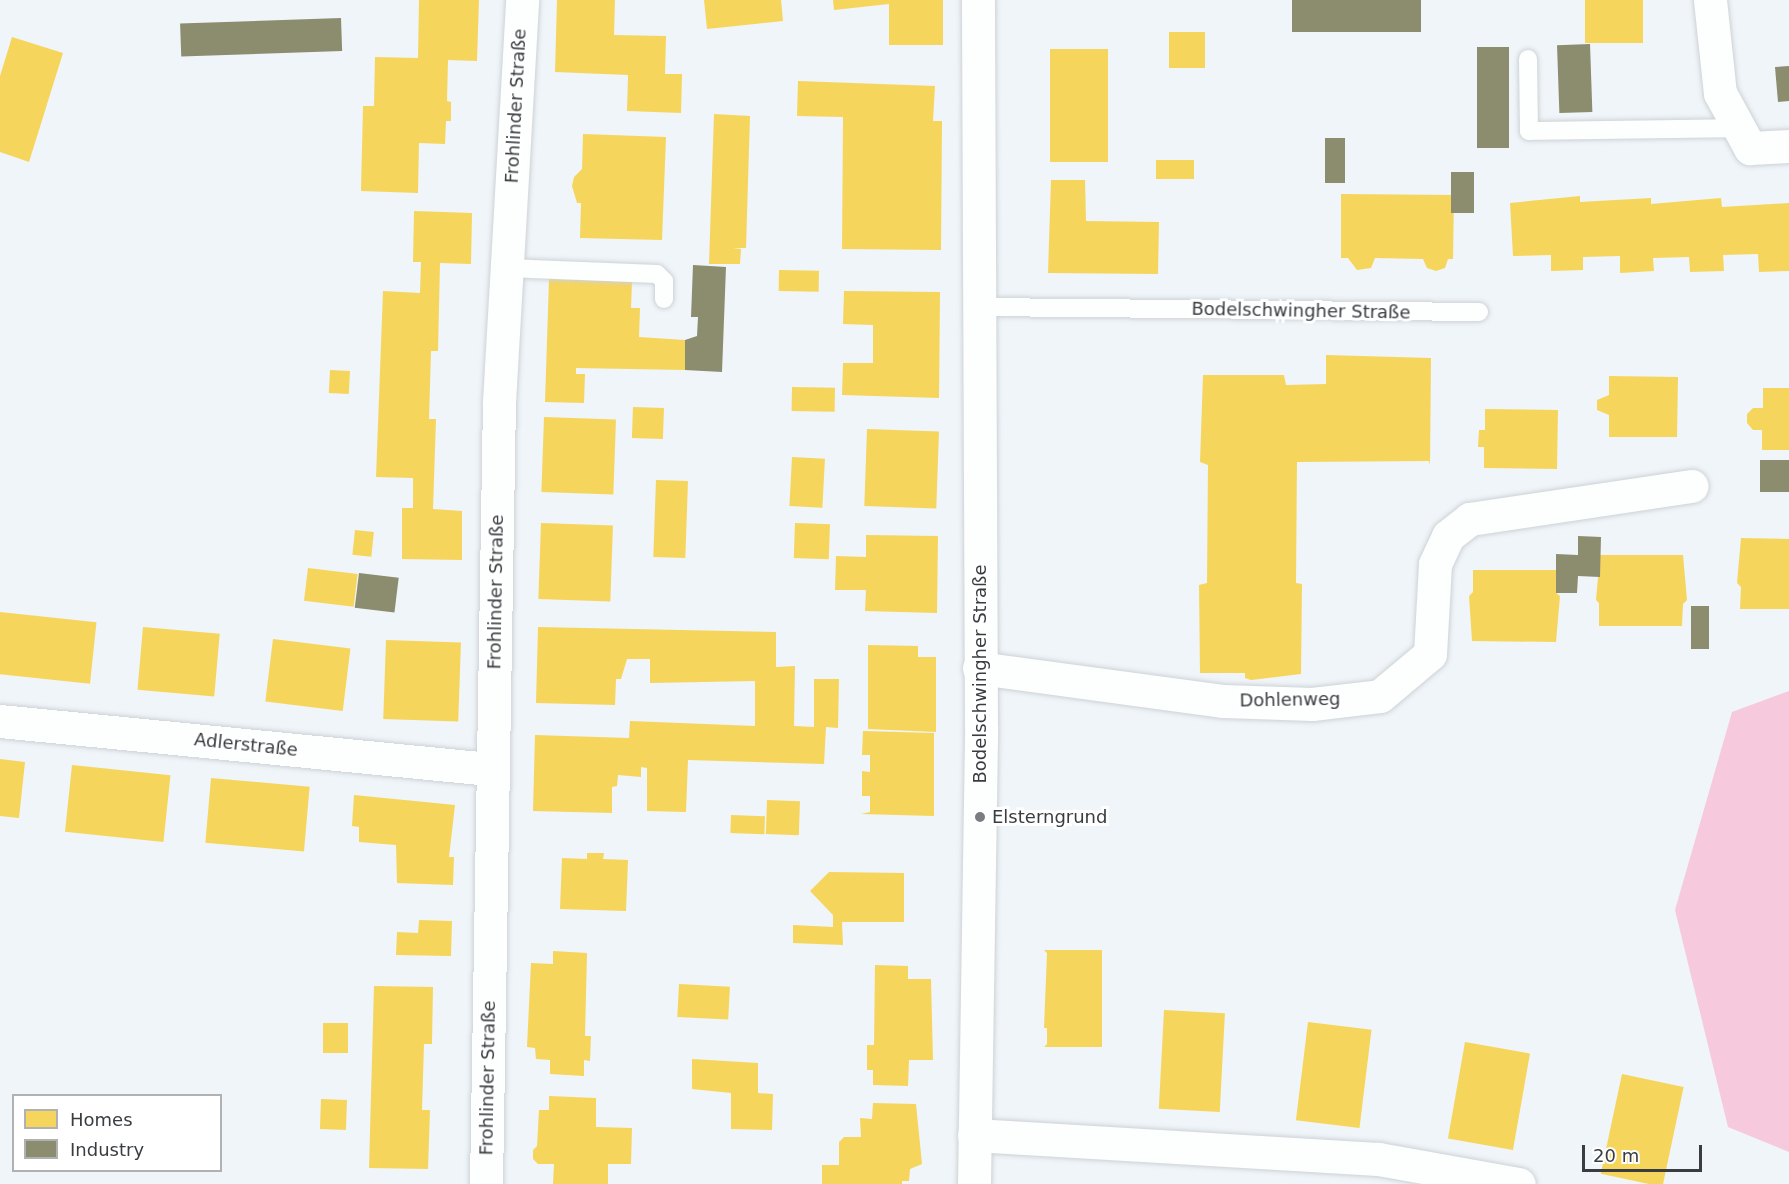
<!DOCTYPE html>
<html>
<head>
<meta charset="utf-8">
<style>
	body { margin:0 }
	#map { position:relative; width:1789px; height:1184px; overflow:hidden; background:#eff5f9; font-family:"DejaVu Sans",sans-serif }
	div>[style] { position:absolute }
	.forest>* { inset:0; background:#f7c9dc }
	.homes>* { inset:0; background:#f6d55c; transform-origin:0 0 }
	.industry>* { inset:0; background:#8c8c6e; transform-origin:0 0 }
	.roads { filter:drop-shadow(0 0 2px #ced2d5) drop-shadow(0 0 2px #ced2d5) }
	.lane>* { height:18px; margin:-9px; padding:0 9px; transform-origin:9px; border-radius:9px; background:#fdfefe }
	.street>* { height:33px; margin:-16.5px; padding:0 16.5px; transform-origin:16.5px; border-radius:16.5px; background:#fdfefe }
	.dots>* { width:16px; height:16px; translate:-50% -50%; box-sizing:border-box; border:3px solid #fff; border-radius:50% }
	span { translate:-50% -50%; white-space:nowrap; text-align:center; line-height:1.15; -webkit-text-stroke:6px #fff; paint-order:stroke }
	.street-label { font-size:18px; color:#393d40 }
	.poi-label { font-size:18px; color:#393d40 }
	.left { translate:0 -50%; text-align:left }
	.legend { position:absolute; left:12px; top:1094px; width:210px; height:78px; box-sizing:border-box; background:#fff; border:2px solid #b0b1b3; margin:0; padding:8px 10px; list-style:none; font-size:18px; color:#393d40 }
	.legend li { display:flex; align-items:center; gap:12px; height:30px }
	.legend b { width:30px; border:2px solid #b0b1b3 }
	.scale { position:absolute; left:1582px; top:1145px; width:120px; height:27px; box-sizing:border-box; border:3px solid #393d40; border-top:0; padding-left:8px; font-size:18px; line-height:21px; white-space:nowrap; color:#393d40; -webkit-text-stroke:4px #fff; paint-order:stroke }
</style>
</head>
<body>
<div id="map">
	<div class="forest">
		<i style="clip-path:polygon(1789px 691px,1789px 1152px,1728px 1127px,1675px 910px,1732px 712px)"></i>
	</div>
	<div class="homes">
		<i style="clip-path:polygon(419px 0,479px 0,477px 61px,448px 60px,447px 101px,451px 102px,451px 121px,446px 121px,445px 144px,419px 143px,418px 193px,361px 191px,363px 106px,374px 106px,375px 57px,418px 58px)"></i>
		<i style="clip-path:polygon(557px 0,615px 0,614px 35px,666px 36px,665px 74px,682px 74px,681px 113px,627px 111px,628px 75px,555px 72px)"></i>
		<i style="clip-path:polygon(704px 0,781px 0,783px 21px,707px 29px)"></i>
		<i style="clip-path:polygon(833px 0,943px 0,943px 45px,889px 45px,889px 4px,834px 10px)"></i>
		<i style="left:1585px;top:0;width:58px;height:43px"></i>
		<i style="left:1169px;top:32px;width:36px;height:36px"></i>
		<i style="clip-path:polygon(12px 37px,63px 53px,29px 162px,0 152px,0 76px)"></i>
		<i style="left:1050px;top:49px;width:58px;height:113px"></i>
		<i style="clip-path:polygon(798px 81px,935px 86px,933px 121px,942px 121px,941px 250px,842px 249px,843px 117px,797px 116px)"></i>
		<i style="clip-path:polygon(714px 114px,750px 116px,746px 248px,733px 248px,741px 249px,740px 264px,709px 264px)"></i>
		<i style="clip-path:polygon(583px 134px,666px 137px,662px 240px,580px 238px,581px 203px,577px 203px,572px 186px,574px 177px,582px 169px)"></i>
		<i style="left:1156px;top:160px;width:38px;height:19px"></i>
		<i style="clip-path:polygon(1051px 180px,1085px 180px,1086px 221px,1159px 222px,1158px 274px,1048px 273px)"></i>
		<i style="clip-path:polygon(1341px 194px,1454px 195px,1453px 259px,1448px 259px,1445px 268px,1436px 271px,1427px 268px,1423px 259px,1375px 258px,1371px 268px,1357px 270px,1348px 258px,1341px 258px)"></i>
		<i style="clip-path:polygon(1580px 196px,1580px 202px,1651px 198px,1651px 204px,1721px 198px,1722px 207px,1789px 203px,1789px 271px,1759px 272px,1758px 254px,1723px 255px,1724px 271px,1690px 272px,1689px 257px,1653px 258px,1654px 271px,1620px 273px,1620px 256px,1583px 257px,1583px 270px,1551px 271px,1551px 255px,1513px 256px,1510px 203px)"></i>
		<i style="clip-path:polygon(414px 211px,472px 213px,471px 264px,440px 263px,438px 351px,431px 351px,429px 419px,436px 419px,433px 509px,462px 511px,462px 560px,402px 559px,402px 508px,413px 508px,413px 478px,376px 477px,383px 291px,420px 293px,421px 262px,413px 262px)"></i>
		<i style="left:779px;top:270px;width:40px;height:21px;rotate:1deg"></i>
		<i style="clip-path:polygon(549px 279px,632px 282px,631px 308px,640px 308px,639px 337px,685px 340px,685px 370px,576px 368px,576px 374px,585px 374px,584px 403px,545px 402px)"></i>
		<i style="clip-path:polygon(844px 291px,940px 292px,939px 398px,842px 395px,843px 363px,873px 363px,873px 325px,843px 324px)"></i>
		<i style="clip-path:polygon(1326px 355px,1431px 358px,1430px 465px,1429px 461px,1297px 462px,1296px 583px,1302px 584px,1301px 674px,1251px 680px,1245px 678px,1245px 673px,1200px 673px,1199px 585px,1207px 583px,1208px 465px,1200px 462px,1203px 375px,1284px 375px,1286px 385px,1326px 384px)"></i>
		<i style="left:330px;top:370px;width:20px;height:23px;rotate:3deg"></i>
		<i style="clip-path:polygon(1609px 376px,1678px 377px,1677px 437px,1609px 437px,1609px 415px,1597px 410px,1597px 400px,1609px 395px)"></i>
		<i style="left:792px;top:387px;width:43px;height:24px;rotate:1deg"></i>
		<i style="clip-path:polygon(1763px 388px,1789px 388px,1789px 450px,1762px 450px,1762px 430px,1753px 430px,1747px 423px,1747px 414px,1753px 408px,1763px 408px)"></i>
		<i style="left:633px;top:407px;width:31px;height:31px;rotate:2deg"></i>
		<i style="clip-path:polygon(1485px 409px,1558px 410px,1557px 469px,1484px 468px,1484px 447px,1478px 447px,1479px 430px,1485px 430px)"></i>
		<i style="left:544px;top:417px;width:72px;height:75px;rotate:2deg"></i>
		<i style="left:867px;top:429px;width:72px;height:77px;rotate:2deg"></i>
		<i style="left:792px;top:457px;width:33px;height:49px;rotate:3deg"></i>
		<i style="left:656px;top:480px;width:32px;height:77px;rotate:2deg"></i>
		<i style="left:541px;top:523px;width:72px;height:76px;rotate:2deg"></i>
		<i style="left:795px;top:523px;width:35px;height:35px;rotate:2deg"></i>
		<i style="left:355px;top:530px;width:19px;height:25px;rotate:6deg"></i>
		<i style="clip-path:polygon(866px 535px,938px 536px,937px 613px,865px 611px,866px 590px,835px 590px,836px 556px,866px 557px)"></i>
		<i style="clip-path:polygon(1741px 538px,1789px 539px,1789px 609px,1740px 609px,1741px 587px,1737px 583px)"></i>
		<i style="clip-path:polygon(1600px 555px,1683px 555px,1687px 600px,1683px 604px,1682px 626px,1599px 626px,1599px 603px,1596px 600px)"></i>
		<i style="left:308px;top:568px;width:50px;height:33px;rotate:7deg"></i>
		<i style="clip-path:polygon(1473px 570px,1556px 570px,1556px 593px,1560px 596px,1556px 642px,1472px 641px,1469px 596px,1473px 592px)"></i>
		<i style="left:0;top:612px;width:97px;height:62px;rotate:6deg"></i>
		<i style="left:143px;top:627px;width:77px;height:63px;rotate:5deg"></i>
		<i style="clip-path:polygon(538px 627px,776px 632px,776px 667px,795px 666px,794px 726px,814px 727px,814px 679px,839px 679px,838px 728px,826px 727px,824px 764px,688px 760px,686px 812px,647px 811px,647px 768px,641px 767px,641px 777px,618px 775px,617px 786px,612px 787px,612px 813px,533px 811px,535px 735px,629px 738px,630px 721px,755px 726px,755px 681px,650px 683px,650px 659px,627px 659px,621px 679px,616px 679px,615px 705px,536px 703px)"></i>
		<i style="left:273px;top:639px;width:78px;height:63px;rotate:7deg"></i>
		<i style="left:386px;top:640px;width:75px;height:79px;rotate:2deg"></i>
		<i style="clip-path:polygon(868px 645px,918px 646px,918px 657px,936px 657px,936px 732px,868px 729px)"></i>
		<i style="clip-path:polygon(863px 731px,934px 733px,934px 816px,861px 814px,870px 812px,870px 796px,862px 796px,862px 771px,870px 772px,870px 755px,862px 755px)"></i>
		<i style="clip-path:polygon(0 759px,25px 762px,19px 818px,0 816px)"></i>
		<i style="left:72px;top:765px;width:99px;height:67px;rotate:6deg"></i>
		<i style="left:211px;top:778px;width:99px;height:65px;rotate:5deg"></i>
		<i style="clip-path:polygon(354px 795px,455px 805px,449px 857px,454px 857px,453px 885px,397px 883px,396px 845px,359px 842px,359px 827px,352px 826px)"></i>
		<i style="left:767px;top:800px;width:33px;height:34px;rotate:2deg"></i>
		<i style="left:731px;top:815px;width:34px;height:18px;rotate:2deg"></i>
		<i style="clip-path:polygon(587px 853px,604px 853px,603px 859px,628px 860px,626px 911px,560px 909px,562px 858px,587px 859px)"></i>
		<i style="clip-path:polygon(829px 872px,904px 873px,904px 922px,842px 922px,843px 945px,793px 943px,793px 925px,833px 927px,833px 915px,810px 891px)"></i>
		<i style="clip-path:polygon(419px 920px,452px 921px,451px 956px,396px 955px,397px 932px,418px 933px)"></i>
		<i style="clip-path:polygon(1044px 950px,1102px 950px,1102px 1047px,1044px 1047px,1047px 1044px,1047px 1028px,1044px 1028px,1047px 953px)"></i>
		<i style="clip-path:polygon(553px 951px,587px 953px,585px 1036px,591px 1036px,590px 1061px,584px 1060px,584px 1076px,550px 1074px,550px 1060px,536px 1059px,535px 1048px,527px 1047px,531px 963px,553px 964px)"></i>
		<i style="clip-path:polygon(875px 965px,908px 966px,908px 979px,931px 979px,933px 1060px,909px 1060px,908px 1086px,873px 1085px,873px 1070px,867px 1070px,867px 1045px,874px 1045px)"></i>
		<i style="left:679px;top:984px;width:51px;height:33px;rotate:3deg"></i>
		<i style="clip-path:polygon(374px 986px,433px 987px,432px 1044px,424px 1044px,422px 1110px,430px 1110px,428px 1169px,369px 1168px)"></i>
		<i style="left:1164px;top:1010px;width:61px;height:99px;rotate:3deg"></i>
		<i style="left:1308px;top:1022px;width:64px;height:99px;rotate:7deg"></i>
		<i style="left:323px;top:1023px;width:25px;height:30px"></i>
		<i style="left:1465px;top:1042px;width:66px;height:98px;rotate:10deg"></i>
		<i style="clip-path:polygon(692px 1059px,758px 1063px,758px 1093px,773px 1094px,772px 1130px,731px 1129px,731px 1093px,692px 1089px)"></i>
		<i style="left:1622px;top:1074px;width:63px;height:102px;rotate:12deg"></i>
		<i style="clip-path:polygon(549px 1096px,596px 1098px,596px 1127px,632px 1128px,631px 1164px,608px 1164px,608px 1184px,553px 1184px,554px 1164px,538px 1164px,533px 1159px,533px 1150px,537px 1146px,539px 1110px,549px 1110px)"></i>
		<i style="left:321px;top:1099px;width:26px;height:30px;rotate:2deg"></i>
		<i style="clip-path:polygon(873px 1103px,916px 1104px,922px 1164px,910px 1169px,909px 1181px,902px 1181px,902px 1184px,822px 1184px,822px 1165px,839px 1165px,839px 1142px,844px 1137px,861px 1137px,860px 1118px,872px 1119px)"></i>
	</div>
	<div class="industry">
		<i style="left:1292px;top:0;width:129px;height:32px"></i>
		<i style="left:341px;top:18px;width:33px;height:161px;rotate:88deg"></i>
		<i style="left:1590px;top:44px;width:68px;height:33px;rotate:88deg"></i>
		<i style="left:1477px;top:47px;width:32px;height:101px"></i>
		<i style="clip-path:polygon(1789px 66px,1789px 101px,1778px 102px,1775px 67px)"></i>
		<i style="left:1325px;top:138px;width:20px;height:45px"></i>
		<i style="left:1451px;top:172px;width:23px;height:41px"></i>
		<i style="clip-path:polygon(693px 265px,726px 267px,722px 372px,685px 370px,685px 340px,697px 336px,698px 317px,691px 317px)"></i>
		<i style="left:1760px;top:460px;width:29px;height:32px"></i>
		<i style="clip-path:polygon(1578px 536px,1601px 537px,1600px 577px,1578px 576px,1577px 593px,1556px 593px,1556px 554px,1578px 555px)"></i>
		<i style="left:359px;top:573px;width:40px;height:35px;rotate:7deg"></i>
		<i style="left:1691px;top:606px;width:18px;height:43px"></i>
	</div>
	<div class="roads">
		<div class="lane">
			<i style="left:1528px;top:59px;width:72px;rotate:89.2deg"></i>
			<i style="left:1529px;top:131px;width:210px;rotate:-0.8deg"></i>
			<i style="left:507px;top:268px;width:150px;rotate:2.3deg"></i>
			<i style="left:657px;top:274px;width:10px;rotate:45deg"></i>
			<i style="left:664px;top:281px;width:18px;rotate:90deg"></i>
			<i style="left:979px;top:307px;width:500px;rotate:0.57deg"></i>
		</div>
		<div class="street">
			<i style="left:1710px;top:0;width:94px;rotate:83.9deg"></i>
			<i style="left:1720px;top:93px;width:63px;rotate:61.4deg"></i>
			<i style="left:1750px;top:148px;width:39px;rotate:-3deg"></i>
			<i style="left:979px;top:668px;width:247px;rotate:7.7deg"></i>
			<i style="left:1224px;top:701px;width:88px;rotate:2deg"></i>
			<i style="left:1312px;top:704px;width:68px;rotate:-6.7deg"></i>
			<i style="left:1380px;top:696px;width:65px;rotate:-40deg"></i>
			<i style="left:1430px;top:654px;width:90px;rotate:-86.8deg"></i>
			<i style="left:1435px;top:564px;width:31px;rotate:-65deg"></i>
			<i style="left:1448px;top:536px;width:28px;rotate:-38deg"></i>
			<i style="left:1470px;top:519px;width:224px;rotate:-8.5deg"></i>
			<i style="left:0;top:721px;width:495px;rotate:5.6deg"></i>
			<i style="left:974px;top:1135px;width:405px;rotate:3.4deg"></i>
			<i style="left:1378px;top:1159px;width:143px;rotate:10.1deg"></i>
			<i style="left:486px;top:1184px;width:782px;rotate:-89.05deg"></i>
			<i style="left:499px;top:402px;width:403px;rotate:-86.7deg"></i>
			<i style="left:974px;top:1184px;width:458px;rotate:-89.1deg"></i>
			<i style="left:981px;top:726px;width:726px;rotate:-90.24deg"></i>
		</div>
	</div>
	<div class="dots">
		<i style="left:980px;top:817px;background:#797d81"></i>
	</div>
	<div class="street-label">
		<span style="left:516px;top:106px;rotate:-87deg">Frohlinder Straße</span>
		<span style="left:1301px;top:311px;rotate:1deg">Bodelschwingher Straße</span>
		<span style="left:496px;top:592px;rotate:-89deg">Frohlinder Straße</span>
		<span style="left:980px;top:674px;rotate:-90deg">Bodelschwingher Straße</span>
		<span style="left:1290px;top:700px;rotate:-1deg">Dohlenweg</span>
		<span style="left:246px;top:745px;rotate:6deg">Adlerstraße</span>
		<span style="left:488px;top:1078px;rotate:-89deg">Frohlinder Straße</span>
	</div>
	<div class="poi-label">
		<span class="left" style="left:992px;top:817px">Elsterngrund</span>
	</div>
	<ul class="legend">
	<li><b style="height:16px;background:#f6d55c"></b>Homes</li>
	<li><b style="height:16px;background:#8c8c6e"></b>Industry</li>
	</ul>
	<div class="scale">20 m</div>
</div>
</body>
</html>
